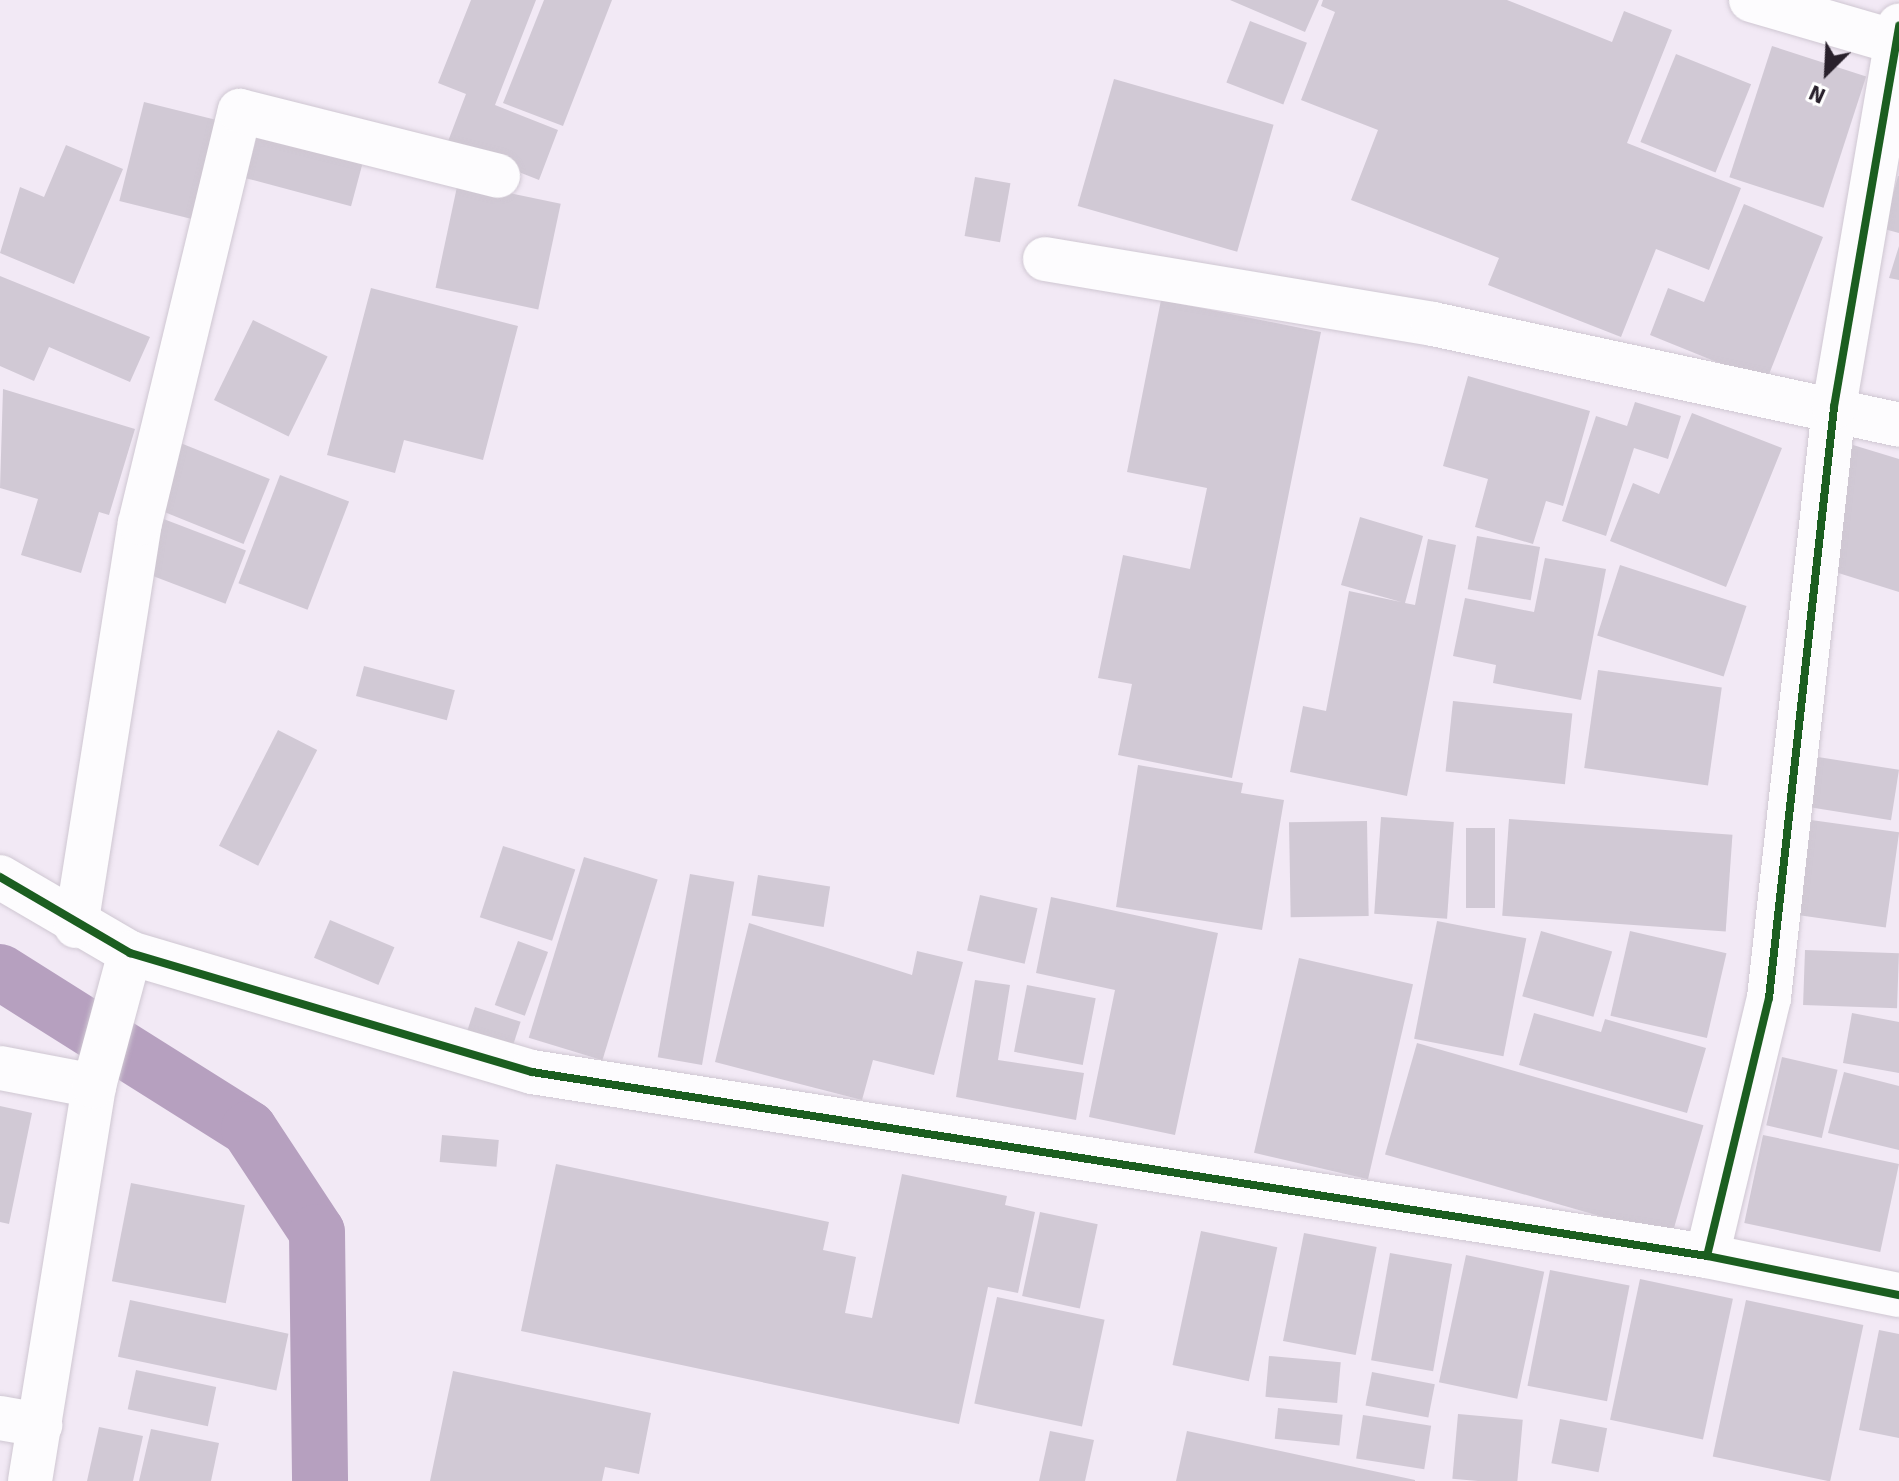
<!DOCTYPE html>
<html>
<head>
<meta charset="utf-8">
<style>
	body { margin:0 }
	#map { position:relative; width:1899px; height:1481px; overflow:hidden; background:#f2e9f5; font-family:Signika,sans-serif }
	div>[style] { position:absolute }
	.canal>* { height:56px; margin:-28px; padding:0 28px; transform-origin:28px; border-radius:28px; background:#b6a0bf }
	.building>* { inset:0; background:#d1c9d5; transform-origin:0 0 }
	.roads { filter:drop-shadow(0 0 2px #cfc7d2) drop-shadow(0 0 2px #cfc7d2) }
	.minor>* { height:44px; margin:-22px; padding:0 22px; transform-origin:22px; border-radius:22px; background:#fdfcfe }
	.cycleway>* { height:8px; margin:-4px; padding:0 4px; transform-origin:4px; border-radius:4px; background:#1b5e20 }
	span { translate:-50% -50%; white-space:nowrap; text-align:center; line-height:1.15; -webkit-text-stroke:8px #fff; paint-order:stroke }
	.north { position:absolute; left:1787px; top:32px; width:80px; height:80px; -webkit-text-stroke:6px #fff; paint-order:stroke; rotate:204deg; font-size:22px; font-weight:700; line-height:32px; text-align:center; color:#29212c }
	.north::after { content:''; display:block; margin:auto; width:28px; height:36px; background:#29212c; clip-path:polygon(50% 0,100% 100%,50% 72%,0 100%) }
</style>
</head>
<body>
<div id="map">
	<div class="canal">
		<i style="left:0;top:972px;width:294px;rotate:32.2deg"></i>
		<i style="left:249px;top:1129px;width:123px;rotate:56.6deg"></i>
		<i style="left:317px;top:1232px;width:249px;rotate:89.3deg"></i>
	</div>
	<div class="building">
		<i style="clip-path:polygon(471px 0,536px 0,495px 105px,558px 130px,539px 180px,447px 144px,466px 94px,438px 83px)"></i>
		<i style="clip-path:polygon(544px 0,612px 0,563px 126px,503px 103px)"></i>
		<i style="clip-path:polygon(1230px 0,1319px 0,1305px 32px)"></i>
		<i style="clip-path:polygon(1323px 0,1507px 0,1612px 42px,1624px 11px,1672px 30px,1627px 143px,1741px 188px,1709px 270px,1656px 249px,1621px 337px,1488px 285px,1499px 258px,1351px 200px,1378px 130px,1301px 100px,1335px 12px,1321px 6px)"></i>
		<i style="left:1250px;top:21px;width:61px;height:66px;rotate:21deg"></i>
		<i style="left:1772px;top:46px;width:99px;height:138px;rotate:18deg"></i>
		<i style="left:1676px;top:54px;width:81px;height:95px;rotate:22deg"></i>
		<i style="left:1114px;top:79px;width:166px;height:132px;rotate:16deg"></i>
		<i style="left:144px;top:102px;width:81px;height:102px;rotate:14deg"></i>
		<i style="left:260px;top:125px;width:109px;height:55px;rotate:15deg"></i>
		<i style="clip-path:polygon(66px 145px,123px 169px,74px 284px,0 253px,20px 187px,44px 197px)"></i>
		<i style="clip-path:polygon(1898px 176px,1899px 176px,1899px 233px,1884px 229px)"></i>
		<i style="left:975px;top:177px;width:36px;height:60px;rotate:10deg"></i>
		<i style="left:458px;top:182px;width:105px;height:108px;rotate:12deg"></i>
		<i style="clip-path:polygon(1744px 204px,1823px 237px,1766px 382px,1650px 335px,1668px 288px,1704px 302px)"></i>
		<i style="clip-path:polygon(1899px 246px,1899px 280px,1889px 278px)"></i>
		<i style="clip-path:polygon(0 276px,150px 337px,130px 382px,49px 347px,34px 381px,0 366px)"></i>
		<i style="clip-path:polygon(371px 288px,518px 326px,483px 460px,404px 440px,395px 473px,327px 455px)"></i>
		<i style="clip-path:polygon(1161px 300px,1321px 332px,1232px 778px,1118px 755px,1132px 684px,1098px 678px,1123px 555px,1190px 569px,1207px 488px,1127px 472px)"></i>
		<i style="left:253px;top:320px;width:83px;height:89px;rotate:26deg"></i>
		<i style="clip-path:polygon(1468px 376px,1590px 411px,1563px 506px,1546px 501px,1533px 544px,1475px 527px,1488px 479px,1443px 466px)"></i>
		<i style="clip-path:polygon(3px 389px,135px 429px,109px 515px,99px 512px,81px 573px,21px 555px,38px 499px,0 488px)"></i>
		<i style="clip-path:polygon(1635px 402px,1681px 416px,1668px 459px,1634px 448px,1606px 536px,1562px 521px,1596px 416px,1627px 426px)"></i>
		<i style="clip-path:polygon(1692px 413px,1782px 448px,1726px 587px,1610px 541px,1633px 483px,1659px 494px)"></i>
		<i style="left:178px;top:442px;width:99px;height:70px;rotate:22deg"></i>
		<i style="clip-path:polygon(1853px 445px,1899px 459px,1899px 592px,1816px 566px)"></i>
		<i style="left:280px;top:475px;width:74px;height:116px;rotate:21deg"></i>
		<i style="clip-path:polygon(1360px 517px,1423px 536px,1405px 603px,1415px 605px,1428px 539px,1456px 545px,1407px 796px,1290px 772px,1303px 706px,1326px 711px,1349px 591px,1401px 602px,1341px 585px)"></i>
		<i style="left:161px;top:518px;width:91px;height:57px;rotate:21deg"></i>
		<i style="left:1477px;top:536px;width:64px;height:54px;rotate:10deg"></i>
		<i style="clip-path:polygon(1545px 558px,1606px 569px,1581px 700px,1493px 683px,1496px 665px,1453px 656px,1465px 598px,1534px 612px)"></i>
		<i style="left:1620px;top:565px;width:133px;height:74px;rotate:18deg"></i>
		<i style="left:364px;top:666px;width:94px;height:31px;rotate:15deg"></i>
		<i style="left:1598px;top:670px;width:125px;height:99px;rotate:8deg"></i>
		<i style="left:1453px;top:701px;width:120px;height:71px;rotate:6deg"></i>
		<i style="left:278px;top:730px;width:44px;height:130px;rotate:27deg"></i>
		<i style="left:1818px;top:757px;width:82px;height:51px;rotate:9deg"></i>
		<i style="clip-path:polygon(1138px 765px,1243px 783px,1241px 793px,1284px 800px,1262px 930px,1116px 907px)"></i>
		<i style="left:1381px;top:817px;width:73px;height:97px;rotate:4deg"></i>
		<i style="left:1509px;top:819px;width:224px;height:97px;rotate:4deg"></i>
		<i style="left:1811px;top:820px;width:89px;height:96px;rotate:8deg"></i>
		<i style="left:1367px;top:821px;width:95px;height:78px;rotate:89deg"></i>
		<i style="left:1466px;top:828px;width:29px;height:80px"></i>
		<i style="left:503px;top:846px;width:76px;height:75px;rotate:18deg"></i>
		<i style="left:584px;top:857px;width:77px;height:189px;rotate:17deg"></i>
		<i style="left:690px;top:874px;width:45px;height:186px;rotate:10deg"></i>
		<i style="left:758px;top:875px;width:73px;height:41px;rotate:9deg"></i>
		<i style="left:980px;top:895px;width:59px;height:57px;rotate:13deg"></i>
		<i style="clip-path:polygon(1051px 897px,1218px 933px,1175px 1135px,1089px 1117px,1115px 990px,1036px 973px)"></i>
		<i style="left:330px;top:920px;width:70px;height:41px;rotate:23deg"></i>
		<i style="left:1437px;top:921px;width:91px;height:120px;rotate:11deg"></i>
		<i style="clip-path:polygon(749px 923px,912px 975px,917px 951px,963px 962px,934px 1075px,873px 1060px,862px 1100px,715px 1062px)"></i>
		<i style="left:1541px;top:931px;width:74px;height:68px;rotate:16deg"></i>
		<i style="left:1630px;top:931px;width:99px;height:87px;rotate:13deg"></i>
		<i style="left:518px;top:941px;width:32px;height:68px;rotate:20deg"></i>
		<i style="left:1805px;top:950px;width:94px;height:55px;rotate:2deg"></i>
		<i style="left:1299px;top:958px;width:117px;height:200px;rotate:13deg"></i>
		<i style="clip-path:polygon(975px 980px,1010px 985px,998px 1060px,1084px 1073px,1076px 1120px,956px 1097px)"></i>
		<i style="left:1027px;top:985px;width:70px;height:68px;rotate:11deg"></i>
		<i style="left:475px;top:1007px;width:48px;height:31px;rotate:18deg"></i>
		<i style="clip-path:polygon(1534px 1013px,1601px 1032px,1605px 1019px,1706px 1048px,1687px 1113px,1519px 1065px)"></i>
		<i style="clip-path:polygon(1852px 1013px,1899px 1022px,1899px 1073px,1843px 1063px)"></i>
		<i style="left:1417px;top:1043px;width:298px;height:116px;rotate:16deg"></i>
		<i style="left:1782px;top:1057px;width:57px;height:70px;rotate:13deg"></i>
		<i style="clip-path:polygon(1844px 1072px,1899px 1086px,1899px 1150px,1828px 1133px)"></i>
		<i style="clip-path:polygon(0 1106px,32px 1113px,9px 1224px,0 1222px)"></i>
		<i style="left:442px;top:1135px;width:57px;height:27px;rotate:5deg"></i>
		<i style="left:1763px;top:1135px;width:139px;height:90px;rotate:12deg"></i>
		<i style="clip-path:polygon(556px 1164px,829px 1222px,823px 1250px,856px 1257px,845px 1313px,872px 1318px,902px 1174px,1007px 1196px,1005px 1205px,1035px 1212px,1018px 1293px,988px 1287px,959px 1424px,521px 1331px)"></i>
		<i style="left:131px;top:1183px;width:116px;height:100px;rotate:11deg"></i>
		<i style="left:1040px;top:1212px;width:59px;height:86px;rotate:12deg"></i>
		<i style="left:1201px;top:1231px;width:78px;height:137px;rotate:12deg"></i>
		<i style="left:1304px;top:1233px;width:74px;height:110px;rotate:11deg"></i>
		<i style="left:1390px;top:1253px;width:63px;height:109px;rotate:10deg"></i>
		<i style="left:1466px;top:1255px;width:80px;height:130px;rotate:12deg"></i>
		<i style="left:1550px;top:1270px;width:81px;height:118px;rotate:11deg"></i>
		<i style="left:1640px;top:1279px;width:95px;height:144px;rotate:12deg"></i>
		<i style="left:997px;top:1297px;width:110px;height:109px;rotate:12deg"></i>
		<i style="left:130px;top:1300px;width:162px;height:58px;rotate:12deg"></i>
		<i style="left:1746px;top:1300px;width:120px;height:160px;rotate:12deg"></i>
		<i style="clip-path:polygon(1879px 1330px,1899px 1334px,1899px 1438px,1859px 1430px)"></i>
		<i style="left:1269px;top:1356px;width:72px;height:41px;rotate:5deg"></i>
		<i style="left:136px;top:1370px;width:82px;height:40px;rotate:12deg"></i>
		<i style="clip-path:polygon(453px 1371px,651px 1413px,639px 1474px,605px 1467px,602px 1481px,430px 1481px)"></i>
		<i style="left:1372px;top:1372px;width:64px;height:34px;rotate:11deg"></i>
		<i style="left:1278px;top:1408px;width:65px;height:31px;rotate:6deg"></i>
		<i style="left:1458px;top:1414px;width:65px;height:65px;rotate:5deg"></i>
		<i style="left:1363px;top:1415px;width:69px;height:44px;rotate:9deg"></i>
		<i style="left:1560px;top:1419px;width:48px;height:45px;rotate:11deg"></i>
		<i style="clip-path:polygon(99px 1427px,143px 1436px,133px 1481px,87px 1481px)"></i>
		<i style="clip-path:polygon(151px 1429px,219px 1443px,211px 1481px,139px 1481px)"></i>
		<i style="clip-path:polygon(1050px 1431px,1094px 1440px,1085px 1481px,1039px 1481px)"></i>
		<i style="clip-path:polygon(1187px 1431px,1415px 1480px,1415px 1481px,1176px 1481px)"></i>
	</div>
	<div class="roads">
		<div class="minor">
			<i style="left:1751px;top:0;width:154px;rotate:16.2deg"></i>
			<i style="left:1045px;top:259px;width:393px;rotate:9.5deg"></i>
			<i style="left:1433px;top:324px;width:477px;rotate:12.2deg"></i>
			<i style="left:0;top:877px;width:151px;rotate:30.3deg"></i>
			<i style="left:130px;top:953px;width:419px;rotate:16.5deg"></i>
			<i style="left:532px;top:1072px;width:1189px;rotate:8.9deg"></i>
			<i style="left:1707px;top:1256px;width:196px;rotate:11.5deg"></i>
			<i style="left:76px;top:926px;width:408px;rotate:-81deg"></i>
			<i style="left:140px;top:523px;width:424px;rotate:-76.4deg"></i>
			<i style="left:240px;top:111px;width:266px;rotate:14.1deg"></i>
			<i style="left:0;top:1068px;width:96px;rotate:10.8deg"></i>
			<i style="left:1707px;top:1256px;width:265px;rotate:-76.5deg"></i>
			<i style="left:1769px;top:998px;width:595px;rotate:-83.72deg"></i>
			<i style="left:1834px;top:407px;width:387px;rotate:-80.3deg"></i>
			<i style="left:0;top:1418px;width:41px;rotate:9.9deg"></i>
			<i style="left:30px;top:1481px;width:400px;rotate:-80.8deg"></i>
			<i style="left:94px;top:1086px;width:138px;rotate:-74.9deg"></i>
		</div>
	</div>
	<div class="cycleway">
		<i style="left:0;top:877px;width:151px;rotate:30.3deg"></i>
		<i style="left:130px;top:953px;width:419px;rotate:16.5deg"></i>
		<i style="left:532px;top:1072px;width:1189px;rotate:8.9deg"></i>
		<i style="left:1707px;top:1256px;width:196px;rotate:11.5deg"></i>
		<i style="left:1707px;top:1256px;width:265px;rotate:-76.5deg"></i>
		<i style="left:1769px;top:998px;width:595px;rotate:-83.72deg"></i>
		<i style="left:1834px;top:407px;width:387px;rotate:-80.3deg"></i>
	</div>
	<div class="north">N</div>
</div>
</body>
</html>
